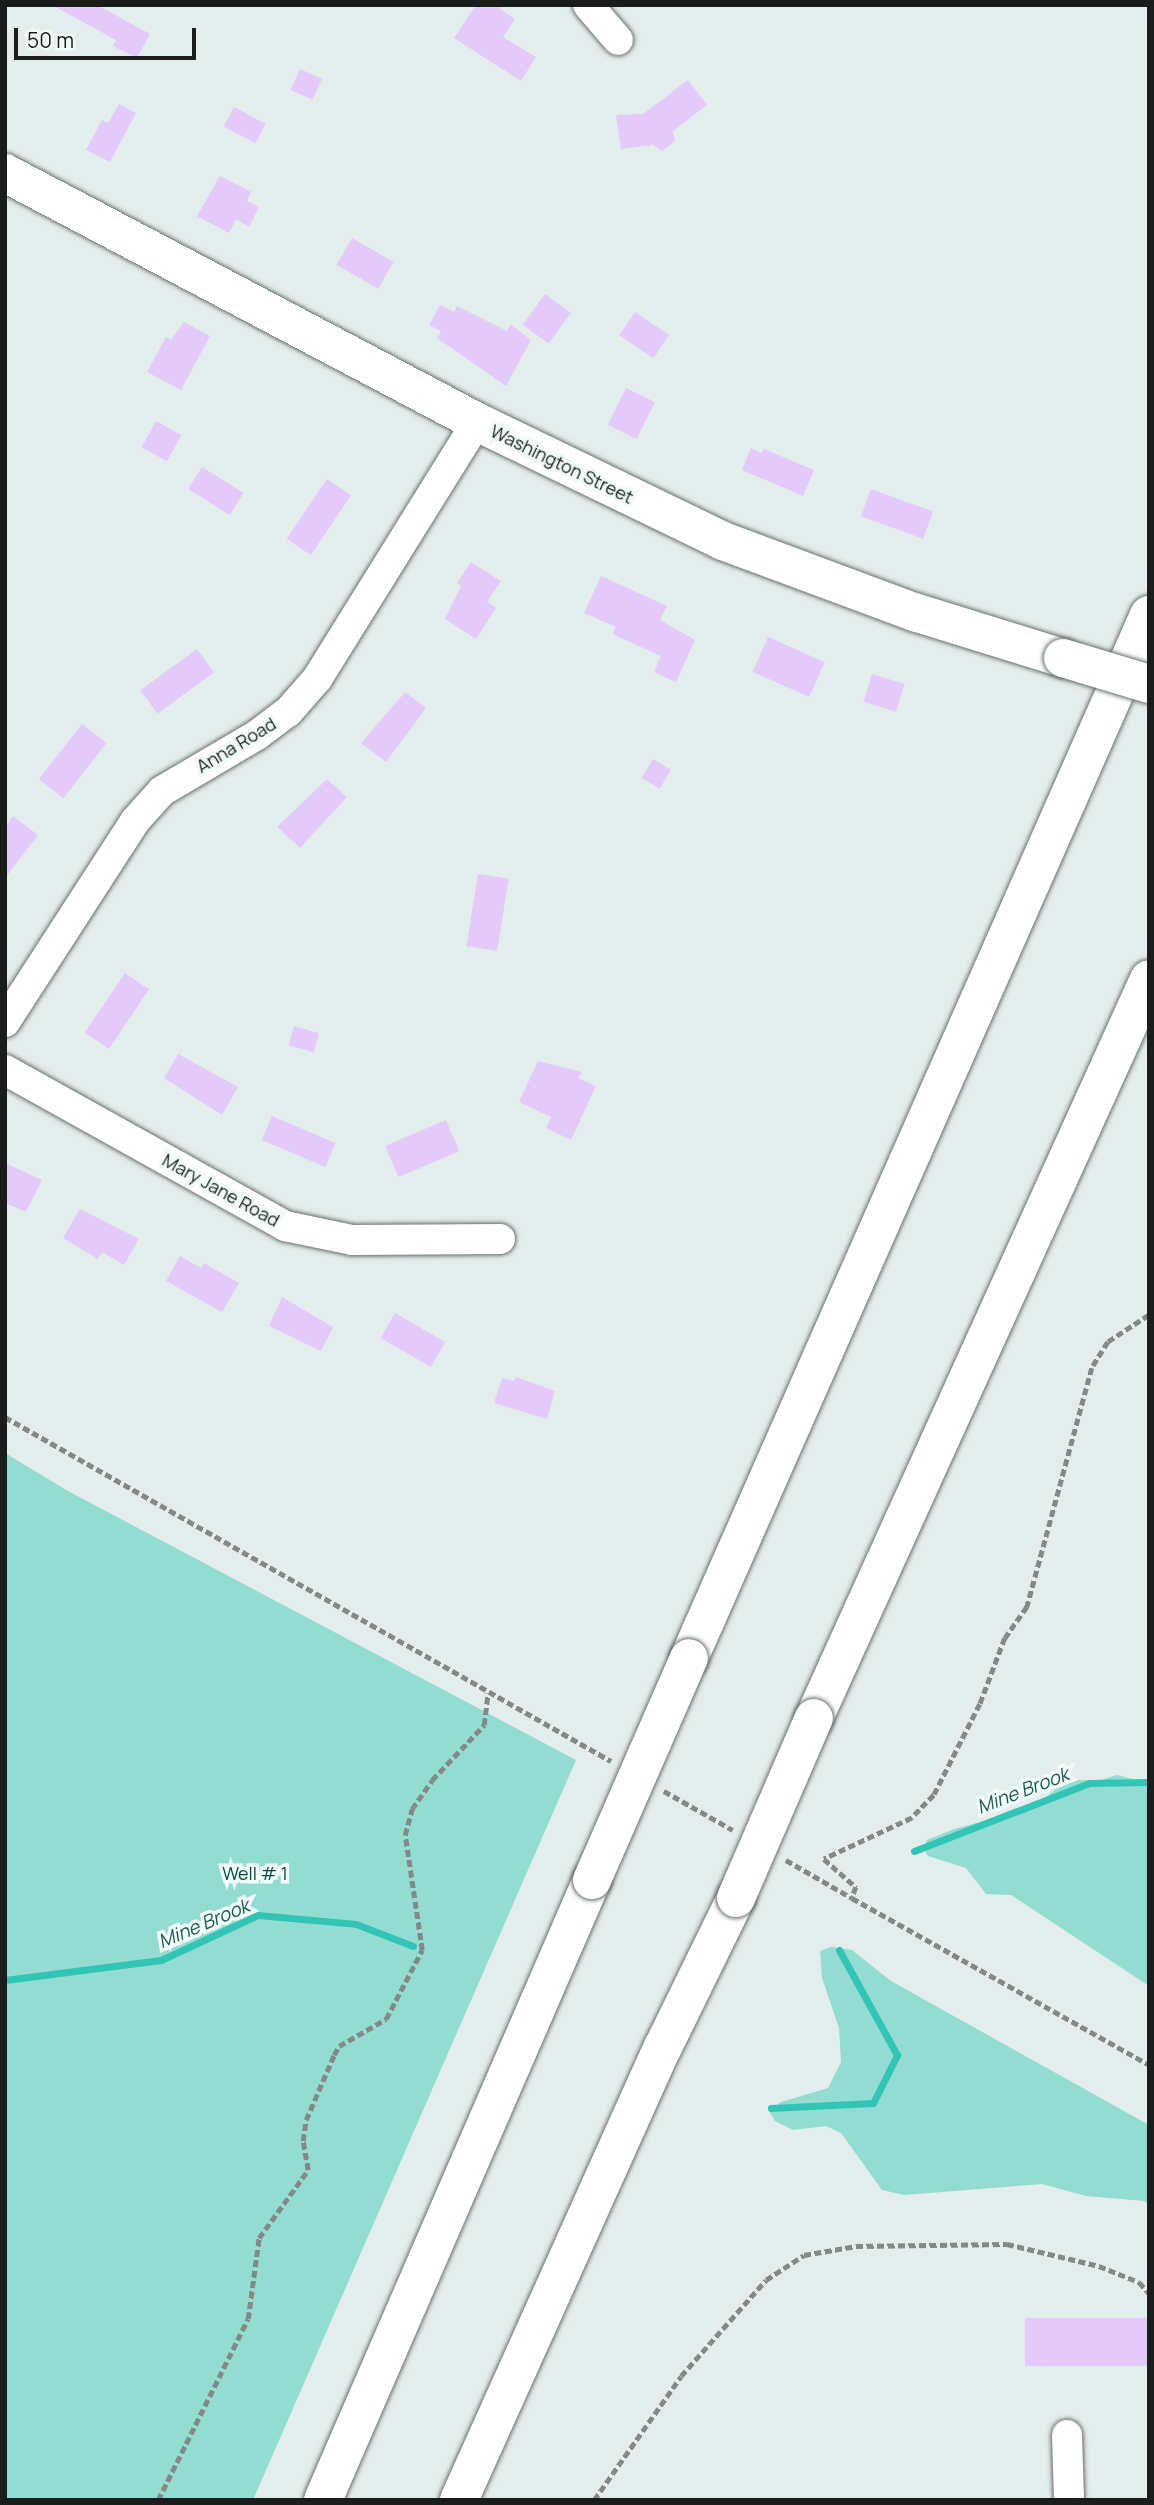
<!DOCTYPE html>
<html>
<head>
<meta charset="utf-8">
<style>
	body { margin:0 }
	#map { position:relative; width:1154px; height:2505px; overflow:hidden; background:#e3edeb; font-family:Manrope,sans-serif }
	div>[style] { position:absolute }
	.green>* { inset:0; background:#93dcd1 }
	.stream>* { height:7px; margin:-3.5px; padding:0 3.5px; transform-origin:3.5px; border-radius:3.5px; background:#32c5b5 }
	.building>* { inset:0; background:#e4c9fb; transform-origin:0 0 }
	.path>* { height:4.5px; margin-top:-2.25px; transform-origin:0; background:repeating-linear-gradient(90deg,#828987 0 7px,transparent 0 10.5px) }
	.roads { filter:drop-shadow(0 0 2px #68716f) drop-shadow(0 0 2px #68716f) }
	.minor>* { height:30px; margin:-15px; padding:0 15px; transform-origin:15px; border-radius:15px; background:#fff }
	.major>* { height:38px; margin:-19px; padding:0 19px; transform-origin:19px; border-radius:19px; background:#fff }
	.highway>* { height:38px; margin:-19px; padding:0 19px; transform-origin:19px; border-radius:19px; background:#fff }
	.bridges { filter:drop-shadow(0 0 2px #68716f) drop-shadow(0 0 2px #68716f) }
	.major-bridge>* { height:38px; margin:-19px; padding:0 19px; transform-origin:19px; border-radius:19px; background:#fff }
	.highway-bridge>* { height:38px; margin:-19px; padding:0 19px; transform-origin:19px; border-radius:19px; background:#fff }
	span { translate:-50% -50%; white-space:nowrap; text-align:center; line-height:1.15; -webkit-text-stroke:7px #f0faf8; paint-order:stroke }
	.street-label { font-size:18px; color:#1a1d1c }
	.park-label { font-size:18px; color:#094841 }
	.water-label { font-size:19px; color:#1e5851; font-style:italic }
	.frame { position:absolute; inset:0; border:7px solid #1a1d1c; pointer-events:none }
	.scale { position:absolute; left:14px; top:28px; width:182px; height:32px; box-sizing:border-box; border:4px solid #1a1d1c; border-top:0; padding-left:9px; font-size:21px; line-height:24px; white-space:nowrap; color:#1a1d1c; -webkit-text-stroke:5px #f0faf8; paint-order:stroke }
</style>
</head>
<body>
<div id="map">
	<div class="green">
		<i style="clip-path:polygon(5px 1453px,68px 1491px,576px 1760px,253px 2500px,5px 2500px)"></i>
		<i style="clip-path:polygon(1117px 1775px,1149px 1783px,1149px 1986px,1011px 1895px,986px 1894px,966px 1868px,928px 1856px,924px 1850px,927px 1840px,954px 1829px,1036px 1807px,1065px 1780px,1101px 1780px)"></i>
		<i style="clip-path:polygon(831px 1947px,852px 1950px,891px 1981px,1149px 2125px,1149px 2205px,1144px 2201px,1086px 2196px,1042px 2184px,904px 2195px,882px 2190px,841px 2133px,826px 2126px,793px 2130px,775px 2121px,769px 2111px,781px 2102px,828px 2088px,841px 2062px,839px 2028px,822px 1978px,820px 1951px)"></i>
	</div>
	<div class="stream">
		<i style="left:914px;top:1851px;width:188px;rotate:-21.2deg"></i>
		<i style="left:1089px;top:1783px;width:60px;rotate:-1deg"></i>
		<i style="left:5px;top:1980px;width:157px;rotate:-7.3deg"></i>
		<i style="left:161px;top:1960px;width:107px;rotate:-24.9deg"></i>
		<i style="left:258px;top:1915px;width:98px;rotate:5.2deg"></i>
		<i style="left:356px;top:1924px;width:61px;rotate:21.1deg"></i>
		<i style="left:771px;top:2108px;width:102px;rotate:-2.8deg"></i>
		<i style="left:873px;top:2103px;width:54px;rotate:-63.4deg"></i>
		<i style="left:897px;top:2055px;width:120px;rotate:-118.9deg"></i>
	</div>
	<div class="building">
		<i style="clip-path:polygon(52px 5px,97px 5px,150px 34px,137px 58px,113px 46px,116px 40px)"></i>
		<i style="clip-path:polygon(476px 5px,494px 5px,515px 19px,503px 37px,536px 57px,521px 81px,454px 38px)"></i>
		<i style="left:300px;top:69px;width:24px;height:23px;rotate:24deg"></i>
		<i style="clip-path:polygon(688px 80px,707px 105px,673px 131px,675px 141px,662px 151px,653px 145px,621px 149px,616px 115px,643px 114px)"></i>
		<i style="clip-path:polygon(119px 104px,136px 113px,110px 162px,86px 150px,102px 120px,108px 123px)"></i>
		<i style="left:234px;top:107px;width:36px;height:22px;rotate:28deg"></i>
		<i style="clip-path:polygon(220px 176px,251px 192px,247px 201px,259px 207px,249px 227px,236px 219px,229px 233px,197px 216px)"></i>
		<i style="left:352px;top:238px;width:48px;height:31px;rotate:30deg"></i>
		<i style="left:545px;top:294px;width:32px;height:38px;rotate:36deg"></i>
		<i style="clip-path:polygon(440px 305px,454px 312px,457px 306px,507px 331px,510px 324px,531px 340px,506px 386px,437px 338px,441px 331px,429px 325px)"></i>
		<i style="left:635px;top:312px;width:41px;height:28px;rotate:34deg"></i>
		<i style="clip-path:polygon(184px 322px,210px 336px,181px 390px,147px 372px,166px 337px,171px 340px)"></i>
		<i style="left:626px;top:388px;width:32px;height:41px;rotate:26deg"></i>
		<i style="left:156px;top:421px;width:29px;height:30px;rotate:29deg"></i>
		<i style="clip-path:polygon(751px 448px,761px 453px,764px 449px,814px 470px,803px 496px,742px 470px)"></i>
		<i style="left:202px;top:467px;width:49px;height:26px;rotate:32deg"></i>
		<i style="left:327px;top:479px;width:29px;height:72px;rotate:34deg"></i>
		<i style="left:871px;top:489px;width:66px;height:29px;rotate:20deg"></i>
		<i style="clip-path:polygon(471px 562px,501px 581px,487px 602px,496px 608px,476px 639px,445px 619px,461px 586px,457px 583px)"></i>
		<i style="clip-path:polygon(601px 576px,667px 606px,660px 620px,695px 640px,676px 682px,654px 672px,661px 656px,612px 634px,616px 627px,584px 613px)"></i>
		<i style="left:768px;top:637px;width:62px;height:38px;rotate:24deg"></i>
		<i style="left:197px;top:649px;width:29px;height:70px;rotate:54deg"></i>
		<i style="left:872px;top:674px;width:34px;height:29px;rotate:17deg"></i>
		<i style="clip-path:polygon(405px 692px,426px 708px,386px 762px,361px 743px)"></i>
		<i style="left:82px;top:724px;width:31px;height:70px;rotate:38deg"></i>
		<i style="left:653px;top:759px;width:21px;height:22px;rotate:31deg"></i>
		<i style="clip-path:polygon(327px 779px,347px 797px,300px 848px,277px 827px)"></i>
		<i style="clip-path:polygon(13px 816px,38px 835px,5px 878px,5px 827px)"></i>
		<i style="left:478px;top:874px;width:31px;height:73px;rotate:9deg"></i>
		<i style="left:125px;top:973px;width:29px;height:72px;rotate:34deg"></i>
		<i style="left:294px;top:1026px;width:26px;height:20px;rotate:16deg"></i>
		<i style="clip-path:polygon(178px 1054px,238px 1087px,222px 1115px,164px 1078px)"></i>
		<i style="clip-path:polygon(538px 1061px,582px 1072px,578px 1078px,596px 1086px,571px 1140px,546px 1128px,551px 1117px,519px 1102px)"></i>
		<i style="left:272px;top:1116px;width:69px;height:26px;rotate:23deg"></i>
		<i style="left:446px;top:1120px;width:34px;height:66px;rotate:67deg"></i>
		<i style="clip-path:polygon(5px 1163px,42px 1180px,26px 1212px,5px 1203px)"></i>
		<i style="clip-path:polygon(80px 1209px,139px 1239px,124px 1265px,102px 1252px,98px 1259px,63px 1238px)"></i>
		<i style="clip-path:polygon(180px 1256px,201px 1268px,204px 1263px,239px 1283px,222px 1312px,166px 1281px)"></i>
		<i style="clip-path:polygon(282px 1297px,333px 1327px,321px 1351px,269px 1326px)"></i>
		<i style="left:395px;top:1313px;width:58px;height:29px;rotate:30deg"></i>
		<i style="clip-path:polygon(516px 1377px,555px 1391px,547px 1419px,494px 1403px,502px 1378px,514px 1381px)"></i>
		<i style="left:1149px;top:2318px;width:48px;height:124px;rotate:90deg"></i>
	</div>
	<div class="path">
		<i style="left:1149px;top:1315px;width:49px;rotate:146.6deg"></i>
		<i style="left:1108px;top:1342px;width:31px;rotate:122deg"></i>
		<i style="left:1092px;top:1368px;width:248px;rotate:105.2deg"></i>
		<i style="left:1027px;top:1607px;width:38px;rotate:125deg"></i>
		<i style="left:1005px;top:1638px;width:71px;rotate:110.7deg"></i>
		<i style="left:980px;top:1704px;width:102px;rotate:116.8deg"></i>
		<i style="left:934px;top:1795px;width:32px;rotate:134deg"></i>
		<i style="left:912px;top:1818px;width:97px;rotate:155deg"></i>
		<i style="left:824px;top:1859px;width:43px;rotate:41.2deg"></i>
		<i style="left:856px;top:1887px;width:12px;rotate:110deg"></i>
		<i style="left:852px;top:1898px;width:341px;rotate:29.3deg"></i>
		<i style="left:5px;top:1417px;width:697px;rotate:29.58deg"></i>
		<i style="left:664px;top:1791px;width:79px;rotate:29.5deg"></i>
		<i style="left:786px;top:1860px;width:76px;rotate:29.9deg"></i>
		<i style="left:158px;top:2500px;width:202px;rotate:-63.6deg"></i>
		<i style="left:248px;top:2319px;width:82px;rotate:-82.3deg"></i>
		<i style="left:259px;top:2238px;width:84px;rotate:-54.2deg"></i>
		<i style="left:308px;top:2170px;width:29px;rotate:-100deg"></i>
		<i style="left:303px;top:2141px;width:21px;rotate:-82deg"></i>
		<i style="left:306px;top:2120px;width:71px;rotate:-66.7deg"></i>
		<i style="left:334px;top:2055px;width:10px;rotate:-61deg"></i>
		<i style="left:339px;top:2046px;width:54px;rotate:-29.9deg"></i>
		<i style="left:386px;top:2019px;width:78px;rotate:-62.4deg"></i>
		<i style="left:422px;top:1950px;width:116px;rotate:-98.4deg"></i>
		<i style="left:405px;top:1835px;width:27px;rotate:-75deg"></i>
		<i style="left:412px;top:1809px;width:35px;rotate:-55deg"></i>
		<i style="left:432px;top:1780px;width:76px;rotate:-46.6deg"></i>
		<i style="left:484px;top:1725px;width:32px;rotate:-83deg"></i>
		<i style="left:594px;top:2500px;width:151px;rotate:-54.9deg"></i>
		<i style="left:681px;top:2376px;width:128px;rotate:-48.5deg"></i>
		<i style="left:766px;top:2280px;width:45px;rotate:-33.3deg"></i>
		<i style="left:804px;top:2255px;width:53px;rotate:-9.8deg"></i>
		<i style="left:856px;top:2246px;width:151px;rotate:-0.8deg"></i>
		<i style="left:1007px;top:2244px;width:95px;rotate:13.4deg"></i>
		<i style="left:1099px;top:2266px;width:43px;rotate:21.8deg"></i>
		<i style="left:1139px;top:2282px;width:15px;rotate:48deg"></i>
	</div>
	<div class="roads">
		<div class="minor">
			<i style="left:588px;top:5px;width:46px;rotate:49.4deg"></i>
			<i style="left:5px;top:1022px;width:239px;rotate:-57.1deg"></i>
			<i style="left:135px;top:821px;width:40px;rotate:-48deg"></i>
			<i style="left:162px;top:791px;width:110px;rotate:-30.5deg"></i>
			<i style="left:257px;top:735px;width:39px;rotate:-37deg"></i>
			<i style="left:288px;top:712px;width:44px;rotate:-48.7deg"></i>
			<i style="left:317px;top:679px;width:303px;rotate:-58.1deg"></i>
			<i style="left:5px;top:1070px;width:321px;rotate:29.1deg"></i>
			<i style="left:285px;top:1226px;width:68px;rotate:11.8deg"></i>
			<i style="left:352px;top:1240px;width:148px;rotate:-0.4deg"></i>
			<i style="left:1067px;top:2435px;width:65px;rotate:88.2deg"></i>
		</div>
		<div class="major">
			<i style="left:5px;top:173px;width:534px;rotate:27.81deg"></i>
			<i style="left:477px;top:422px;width:273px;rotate:25.8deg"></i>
			<i style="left:723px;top:541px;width:204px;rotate:20.4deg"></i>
			<i style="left:914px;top:612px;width:156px;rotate:17.2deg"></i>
		</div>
		<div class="highway">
			<i style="left:689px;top:1658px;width:1140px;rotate:-66.2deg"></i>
			<i style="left:814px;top:1718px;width:811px;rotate:-65.61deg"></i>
			<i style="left:323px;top:2500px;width:676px;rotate:-66.55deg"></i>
			<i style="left:459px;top:2500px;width:497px;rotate:-65.8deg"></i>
			<i style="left:663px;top:2047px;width:166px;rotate:-63.9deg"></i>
		</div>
	</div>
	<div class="bridges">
		<div class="major-bridge">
			<i style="left:1063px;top:658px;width:90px;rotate:16.8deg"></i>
		</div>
		<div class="highway-bridge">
			<i style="left:592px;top:1880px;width:242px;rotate:-66.4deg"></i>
			<i style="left:736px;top:1898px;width:196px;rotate:-66.6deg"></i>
		</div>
	</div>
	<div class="street-label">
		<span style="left:562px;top:464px;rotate:26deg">Washington Street</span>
		<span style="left:236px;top:745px;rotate:-31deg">Anna Road</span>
		<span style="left:221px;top:1190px;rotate:29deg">Mary Jane Road</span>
	</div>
	<div class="park-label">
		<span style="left:255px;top:1873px">Well # 1</span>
	</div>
	<div class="water-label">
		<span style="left:1023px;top:1791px;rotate:-21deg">Mine Brook</span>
		<span style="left:204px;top:1924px;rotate:-23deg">Mine Brook</span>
	</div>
	<div class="frame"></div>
	<div class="scale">50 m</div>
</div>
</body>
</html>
